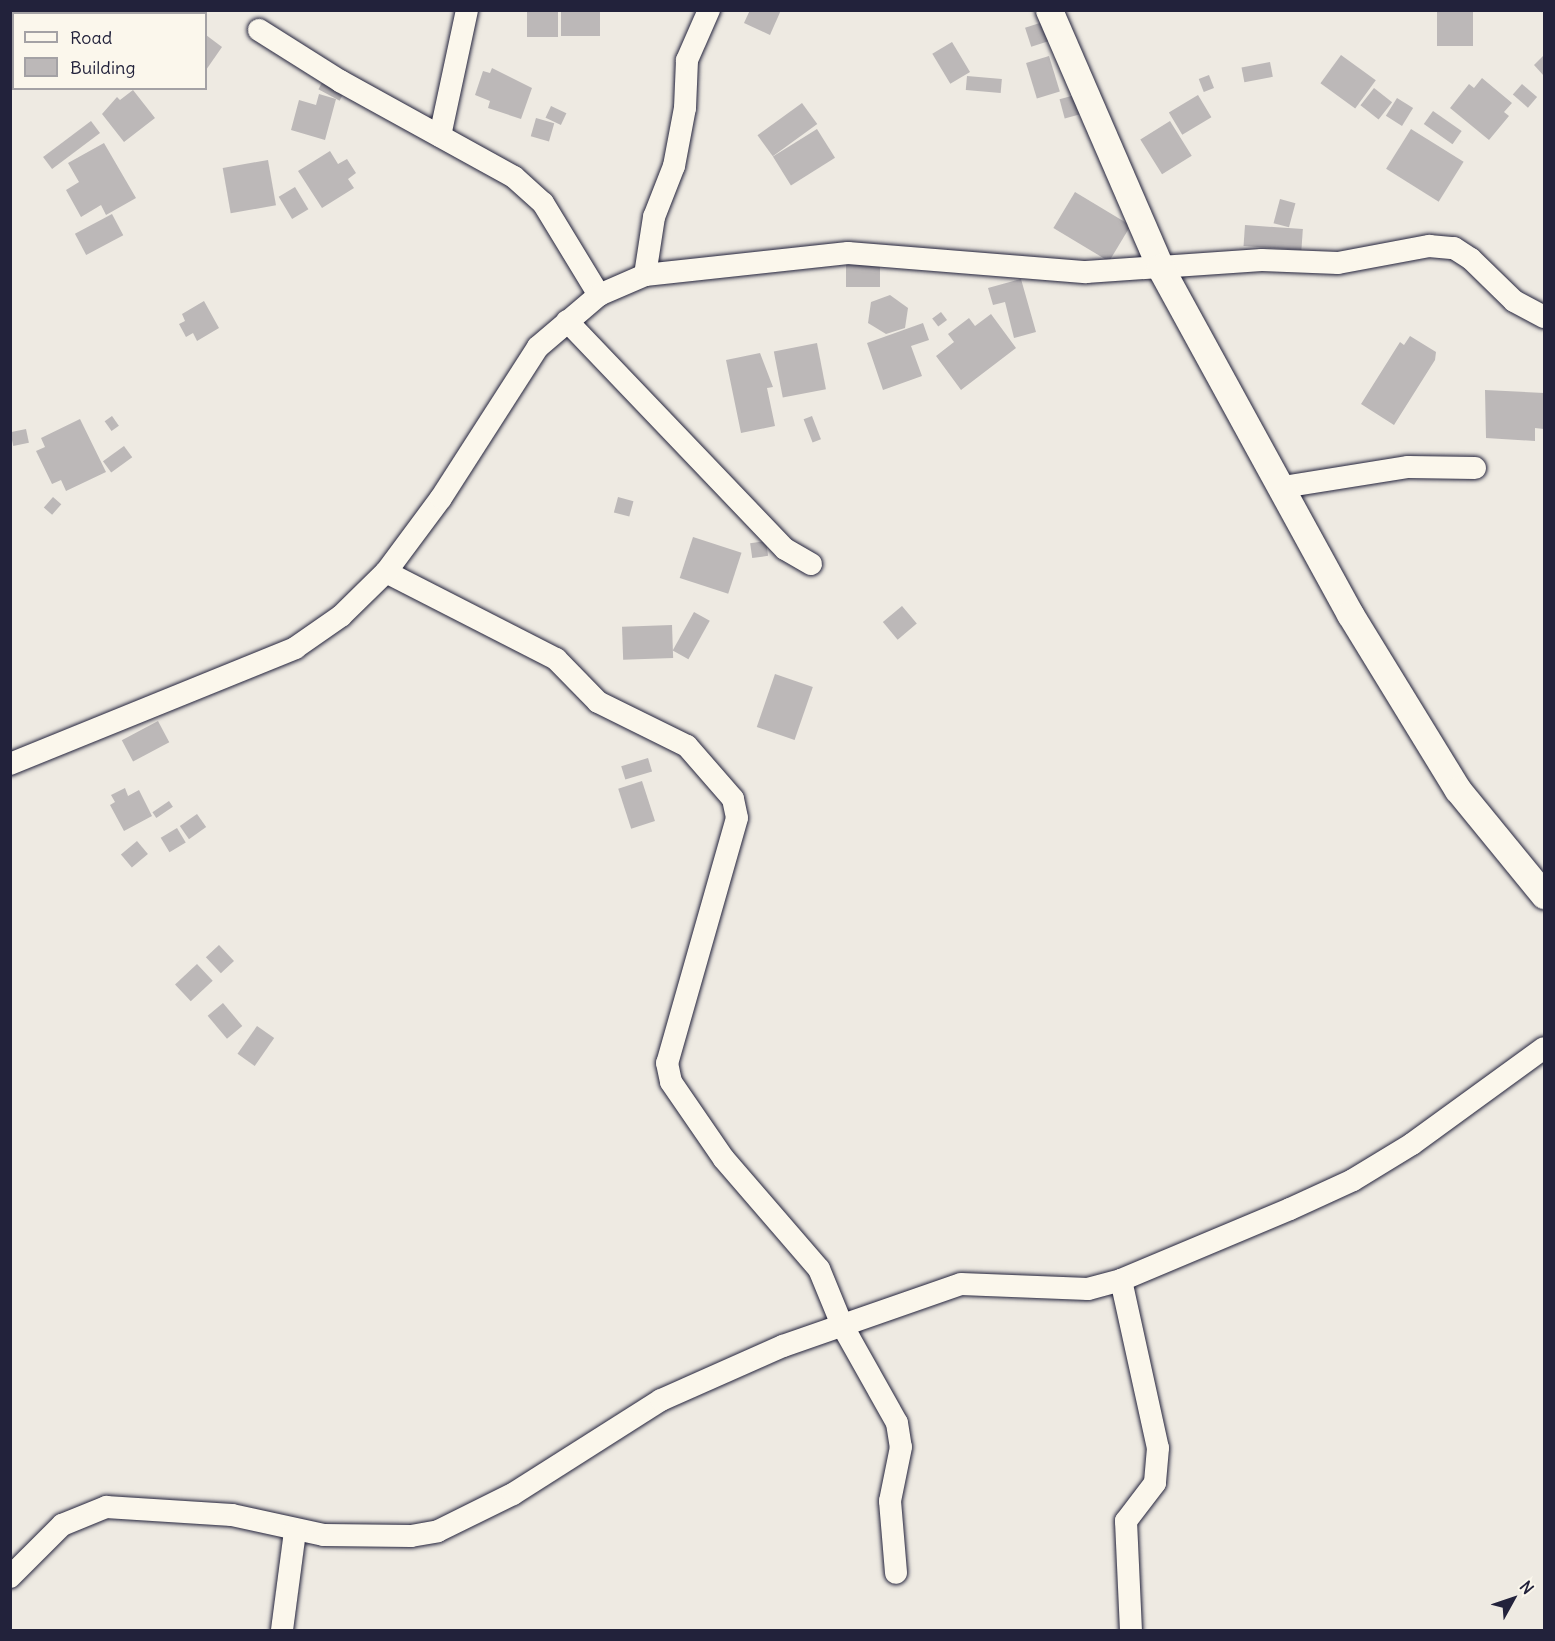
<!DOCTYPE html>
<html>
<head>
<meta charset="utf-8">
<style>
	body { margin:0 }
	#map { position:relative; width:1555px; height:1641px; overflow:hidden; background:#eeeae2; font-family:Delius,sans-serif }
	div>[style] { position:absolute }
	.building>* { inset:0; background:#bcb8b8; transform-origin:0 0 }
	.roads { filter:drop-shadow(0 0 2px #22223b) drop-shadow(0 0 2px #22223b) }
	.minor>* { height:22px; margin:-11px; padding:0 11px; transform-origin:11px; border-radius:11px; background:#fbf7ec }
	.tertiary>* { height:27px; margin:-13.5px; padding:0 13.5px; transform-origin:13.5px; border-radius:13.5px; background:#fbf7ec }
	span { translate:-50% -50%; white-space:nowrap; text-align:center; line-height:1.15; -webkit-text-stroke:6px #fbf7ec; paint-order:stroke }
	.frame { position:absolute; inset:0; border:12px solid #22223b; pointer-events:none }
	.legend { position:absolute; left:12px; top:12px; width:195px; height:78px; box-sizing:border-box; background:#fbf7ec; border:2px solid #a4a2a5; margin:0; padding:8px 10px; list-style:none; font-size:18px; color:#22223b }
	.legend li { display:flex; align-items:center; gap:12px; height:30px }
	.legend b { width:30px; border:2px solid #a4a2a5 }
	.north { position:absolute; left:1483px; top:1569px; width:60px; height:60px; -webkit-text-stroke:4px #fbf7ec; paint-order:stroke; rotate:50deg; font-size:16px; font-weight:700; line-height:24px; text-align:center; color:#22223b }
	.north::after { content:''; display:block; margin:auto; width:21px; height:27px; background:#22223b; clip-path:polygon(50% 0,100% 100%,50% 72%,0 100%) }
</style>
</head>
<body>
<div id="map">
	<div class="building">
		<i style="left:527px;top:10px;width:31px;height:27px"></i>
		<i style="left:561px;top:10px;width:39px;height:26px"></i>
		<i style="clip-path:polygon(750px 10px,781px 10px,770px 35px,744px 23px)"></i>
		<i style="left:1437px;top:10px;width:36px;height:36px"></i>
		<i style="left:1046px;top:21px;width:20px;height:22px;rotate:72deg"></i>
		<i style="clip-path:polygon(206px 35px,222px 47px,206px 70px)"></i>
		<i style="left:952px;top:42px;width:35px;height:23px;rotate:59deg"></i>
		<i style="left:1341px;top:55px;width:43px;height:35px;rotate:36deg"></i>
		<i style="clip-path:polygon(1544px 55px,1544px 76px,1534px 65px)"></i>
		<i style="left:1049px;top:56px;width:37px;height:24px;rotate:73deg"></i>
		<i style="left:1270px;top:62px;width:15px;height:29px;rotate:79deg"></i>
		<i style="clip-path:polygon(492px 68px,532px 88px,521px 119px,488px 108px,490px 101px,475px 95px,483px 71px,490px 73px)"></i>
		<i style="left:1209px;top:75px;width:14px;height:11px;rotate:69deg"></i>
		<i style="left:967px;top:76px;width:35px;height:14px;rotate:5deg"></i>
		<i style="left:325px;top:77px;width:24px;height:14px;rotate:28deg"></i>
		<i style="clip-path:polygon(1482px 78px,1512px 103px,1504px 112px,1509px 116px,1489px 140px,1450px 108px,1469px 84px,1474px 88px)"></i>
		<i style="left:1522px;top:84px;width:20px;height:14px;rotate:41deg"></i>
		<i style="left:1374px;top:88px;width:23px;height:22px;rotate:38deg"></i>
		<i style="clip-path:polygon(133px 90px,155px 118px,124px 142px,102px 114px,117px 97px,120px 100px)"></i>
		<i style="clip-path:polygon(319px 94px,336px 99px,325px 140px,291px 130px,299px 100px,316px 105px)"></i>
		<i style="left:1075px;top:95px;width:20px;height:16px;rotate:75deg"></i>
		<i style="left:1198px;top:95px;width:26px;height:34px;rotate:59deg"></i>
		<i style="left:1397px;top:98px;width:19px;height:21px;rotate:32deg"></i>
		<i style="left:802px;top:103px;width:26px;height:55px;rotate:54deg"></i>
		<i style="left:551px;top:106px;width:17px;height:13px;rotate:25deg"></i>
		<i style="left:1433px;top:111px;width:35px;height:16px;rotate:35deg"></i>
		<i style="left:536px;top:118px;width:19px;height:19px;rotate:16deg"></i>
		<i style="left:91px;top:121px;width:15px;height:60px;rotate:53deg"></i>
		<i style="left:1170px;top:121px;width:41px;height:35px;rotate:58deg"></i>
		<i style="left:817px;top:129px;width:34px;height:52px;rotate:58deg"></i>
		<i style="left:1411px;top:129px;width:62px;height:47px;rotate:32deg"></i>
		<i style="clip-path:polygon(104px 143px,136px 198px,106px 215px,101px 205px,81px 217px,66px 190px,79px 182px,68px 163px)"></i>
		<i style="clip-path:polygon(330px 151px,338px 164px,347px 159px,356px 173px,348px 179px,354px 188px,322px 208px,298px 171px)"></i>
		<i style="left:268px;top:160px;width:46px;height:46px;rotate:80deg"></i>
		<i style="left:295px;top:187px;width:26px;height:19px;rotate:59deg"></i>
		<i style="left:1075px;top:192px;width:65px;height:42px;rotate:31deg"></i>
		<i style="left:1280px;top:199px;width:16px;height:25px;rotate:15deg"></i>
		<i style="left:112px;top:214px;width:24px;height:42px;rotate:62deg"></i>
		<i style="left:1245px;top:225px;width:58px;height:21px;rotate:4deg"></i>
		<i style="left:846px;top:264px;width:34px;height:23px"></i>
		<i style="clip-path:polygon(1021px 279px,1036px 332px,1014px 338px,1005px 302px,993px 305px,988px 288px)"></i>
		<i style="clip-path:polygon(890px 295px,908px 308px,905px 328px,886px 334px,868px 323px,871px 302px)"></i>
		<i style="clip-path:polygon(204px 301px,219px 328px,197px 341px,193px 333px,186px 337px,179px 324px,185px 321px,182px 314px)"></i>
		<i style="left:941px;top:312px;width:10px;height:11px;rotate:53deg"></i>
		<i style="clip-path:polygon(991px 314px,1016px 348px,961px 390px,936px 356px,954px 342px,948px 334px,969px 318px,975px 326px)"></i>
		<i style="clip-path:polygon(923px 323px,929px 340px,911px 346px,922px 376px,883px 390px,867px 343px)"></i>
		<i style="clip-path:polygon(1410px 336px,1436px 352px,1435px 360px,1394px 425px,1361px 404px,1400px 342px,1404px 345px)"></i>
		<i style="left:817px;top:343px;width:47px;height:44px;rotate:79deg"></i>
		<i style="clip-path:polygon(760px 353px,773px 387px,767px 388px,775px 426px,741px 433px,726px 360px)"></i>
		<i style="clip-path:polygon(1485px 390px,1544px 393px,1544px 429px,1535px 428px,1535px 441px,1486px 438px)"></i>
		<i style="left:112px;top:416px;width:12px;height:9px;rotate:55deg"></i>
		<i style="left:812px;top:416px;width:25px;height:9px;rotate:69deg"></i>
		<i style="clip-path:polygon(80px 419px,106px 472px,66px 491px,61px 480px,52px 484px,36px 451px,45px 447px,41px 438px)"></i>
		<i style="left:26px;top:429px;width:14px;height:16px;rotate:78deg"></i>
		<i style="left:124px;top:446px;width:14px;height:26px;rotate:54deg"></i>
		<i style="left:53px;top:497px;width:11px;height:14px;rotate:41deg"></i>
		<i style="left:618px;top:497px;width:16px;height:16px;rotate:15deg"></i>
		<i style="left:693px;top:537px;width:51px;height:43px;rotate:18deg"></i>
		<i style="left:766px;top:541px;width:15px;height:16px;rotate:82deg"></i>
		<i style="left:902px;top:606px;width:23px;height:25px;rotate:50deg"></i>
		<i style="left:694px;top:612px;width:18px;height:44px;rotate:29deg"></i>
		<i style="left:672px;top:625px;width:33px;height:50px;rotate:88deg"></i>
		<i style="left:775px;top:674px;width:40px;height:56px;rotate:19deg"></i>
		<i style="left:158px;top:721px;width:24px;height:41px;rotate:62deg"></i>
		<i style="left:648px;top:758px;width:14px;height:28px;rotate:73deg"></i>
		<i style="left:642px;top:781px;width:42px;height:25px;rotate:72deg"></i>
		<i style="clip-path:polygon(125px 788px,128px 796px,139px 790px,152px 816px,124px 831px,110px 805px,115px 802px,111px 795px)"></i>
		<i style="left:169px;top:801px;width:7px;height:20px;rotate:56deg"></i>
		<i style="left:197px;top:814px;width:16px;height:21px;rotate:55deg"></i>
		<i style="left:177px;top:828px;width:17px;height:19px;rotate:59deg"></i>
		<i style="left:137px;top:841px;width:17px;height:21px;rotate:50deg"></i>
		<i style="left:219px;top:945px;width:22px;height:18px;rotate:47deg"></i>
		<i style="left:197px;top:964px;width:23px;height:30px;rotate:47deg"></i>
		<i style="left:223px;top:1003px;width:30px;height:20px;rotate:50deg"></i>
		<i style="left:257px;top:1026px;width:21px;height:34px;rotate:35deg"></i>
	</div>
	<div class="roads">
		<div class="minor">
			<i style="left:259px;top:30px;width:96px;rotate:32.2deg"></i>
			<i style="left:340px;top:81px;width:199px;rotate:28.9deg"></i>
			<i style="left:514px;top:177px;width:39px;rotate:42deg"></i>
			<i style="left:543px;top:203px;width:108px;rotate:58.7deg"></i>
			<i style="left:440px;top:136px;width:129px;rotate:-77.9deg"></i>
			<i style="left:645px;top:275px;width:59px;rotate:-81.2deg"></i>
			<i style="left:654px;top:217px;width:55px;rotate:-68.6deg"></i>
			<i style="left:674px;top:166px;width:59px;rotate:-79.3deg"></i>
			<i style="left:685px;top:108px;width:48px;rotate:-87.6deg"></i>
			<i style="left:687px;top:60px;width:55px;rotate:-66.3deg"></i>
			<i style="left:567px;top:321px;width:315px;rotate:46.3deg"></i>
			<i style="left:785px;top:549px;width:30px;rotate:30deg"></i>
			<i style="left:1283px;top:487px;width:127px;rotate:-9.1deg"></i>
			<i style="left:1408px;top:467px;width:67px;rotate:0.9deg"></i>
			<i style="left:386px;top:572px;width:191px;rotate:27.1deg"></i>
			<i style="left:556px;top:659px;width:60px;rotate:45.7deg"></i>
			<i style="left:598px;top:702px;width:99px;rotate:26.3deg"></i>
			<i style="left:687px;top:746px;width:70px;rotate:49deg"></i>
			<i style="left:733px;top:799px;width:19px;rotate:78deg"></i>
			<i style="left:737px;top:818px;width:255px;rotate:105.9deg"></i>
			<i style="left:667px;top:1063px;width:19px;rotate:78deg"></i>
			<i style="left:671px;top:1082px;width:93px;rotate:55.5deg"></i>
			<i style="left:724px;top:1159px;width:145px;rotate:49.2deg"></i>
			<i style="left:819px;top:1269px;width:61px;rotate:67.7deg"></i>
			<i style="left:842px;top:1325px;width:112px;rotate:60.7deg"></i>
			<i style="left:897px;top:1423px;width:24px;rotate:81deg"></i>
			<i style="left:901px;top:1447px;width:55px;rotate:101.5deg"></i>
			<i style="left:890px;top:1501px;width:72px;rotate:85.2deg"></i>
			<i style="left:10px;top:764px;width:308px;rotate:-22.1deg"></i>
			<i style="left:295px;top:648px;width:56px;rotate:-34.8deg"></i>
			<i style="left:341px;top:616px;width:63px;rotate:-44.4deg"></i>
			<i style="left:386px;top:572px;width:92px;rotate:-53.4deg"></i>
			<i style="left:441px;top:498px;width:179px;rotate:-57.3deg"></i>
			<i style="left:538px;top:347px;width:80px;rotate:-40.4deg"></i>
			<i style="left:599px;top:295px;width:50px;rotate:-23.5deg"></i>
			<i style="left:645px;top:275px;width:204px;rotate:-6.2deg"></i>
			<i style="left:848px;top:253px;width:239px;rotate:4.6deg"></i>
			<i style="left:1086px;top:272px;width:176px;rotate:-3.9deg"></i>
			<i style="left:1262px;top:260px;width:76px;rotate:2.3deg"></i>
			<i style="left:1338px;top:263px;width:93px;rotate:-10.6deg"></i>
			<i style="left:1429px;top:246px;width:25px;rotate:5deg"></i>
			<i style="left:1454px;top:248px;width:20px;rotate:33deg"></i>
			<i style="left:1471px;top:259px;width:60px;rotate:44.3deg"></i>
			<i style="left:1514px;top:301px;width:34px;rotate:28deg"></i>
			<i style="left:1121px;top:1280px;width:172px;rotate:77.6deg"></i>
			<i style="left:1158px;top:1448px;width:35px;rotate:95deg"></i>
			<i style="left:1155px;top:1483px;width:48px;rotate:127.3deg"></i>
			<i style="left:1126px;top:1521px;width:109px;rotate:87.4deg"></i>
			<i style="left:10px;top:1577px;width:74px;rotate:-45deg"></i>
			<i style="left:62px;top:1525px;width:48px;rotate:-22.2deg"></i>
			<i style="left:106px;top:1507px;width:126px;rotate:3.6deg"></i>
			<i style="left:232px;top:1515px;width:94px;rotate:12.3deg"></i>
			<i style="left:324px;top:1535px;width:87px;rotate:0.7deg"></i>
			<i style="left:411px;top:1536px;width:27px;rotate:-10deg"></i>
			<i style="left:438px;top:1531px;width:84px;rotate:-26.3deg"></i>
			<i style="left:513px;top:1494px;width:175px;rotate:-32.4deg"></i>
			<i style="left:661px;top:1400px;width:133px;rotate:-23.9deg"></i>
			<i style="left:783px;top:1346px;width:188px;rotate:-19.2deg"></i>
			<i style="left:961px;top:1284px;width:127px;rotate:2.3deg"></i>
			<i style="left:1088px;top:1289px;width:34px;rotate:-15deg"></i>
			<i style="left:1121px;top:1280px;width:183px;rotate:-22.8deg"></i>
			<i style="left:1290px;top:1209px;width:69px;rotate:-24.7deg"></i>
			<i style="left:1353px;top:1180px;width:69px;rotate:-31.4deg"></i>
			<i style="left:1412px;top:1144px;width:163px;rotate:-36deg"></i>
			<i style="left:282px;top:1630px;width:100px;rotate:-82.5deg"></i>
		</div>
		<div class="tertiary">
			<i style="left:1049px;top:10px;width:280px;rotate:66.6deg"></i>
			<i style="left:1160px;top:267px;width:396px;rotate:61.3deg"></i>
			<i style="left:1350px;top:614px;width:206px;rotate:58.5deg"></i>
			<i style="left:1458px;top:790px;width:136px;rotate:50.7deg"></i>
		</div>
	</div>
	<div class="frame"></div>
	<ul class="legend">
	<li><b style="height:8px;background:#fbf7ec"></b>Road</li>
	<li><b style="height:16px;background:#bcb8b8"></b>Building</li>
	</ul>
	<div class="north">N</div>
</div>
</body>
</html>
